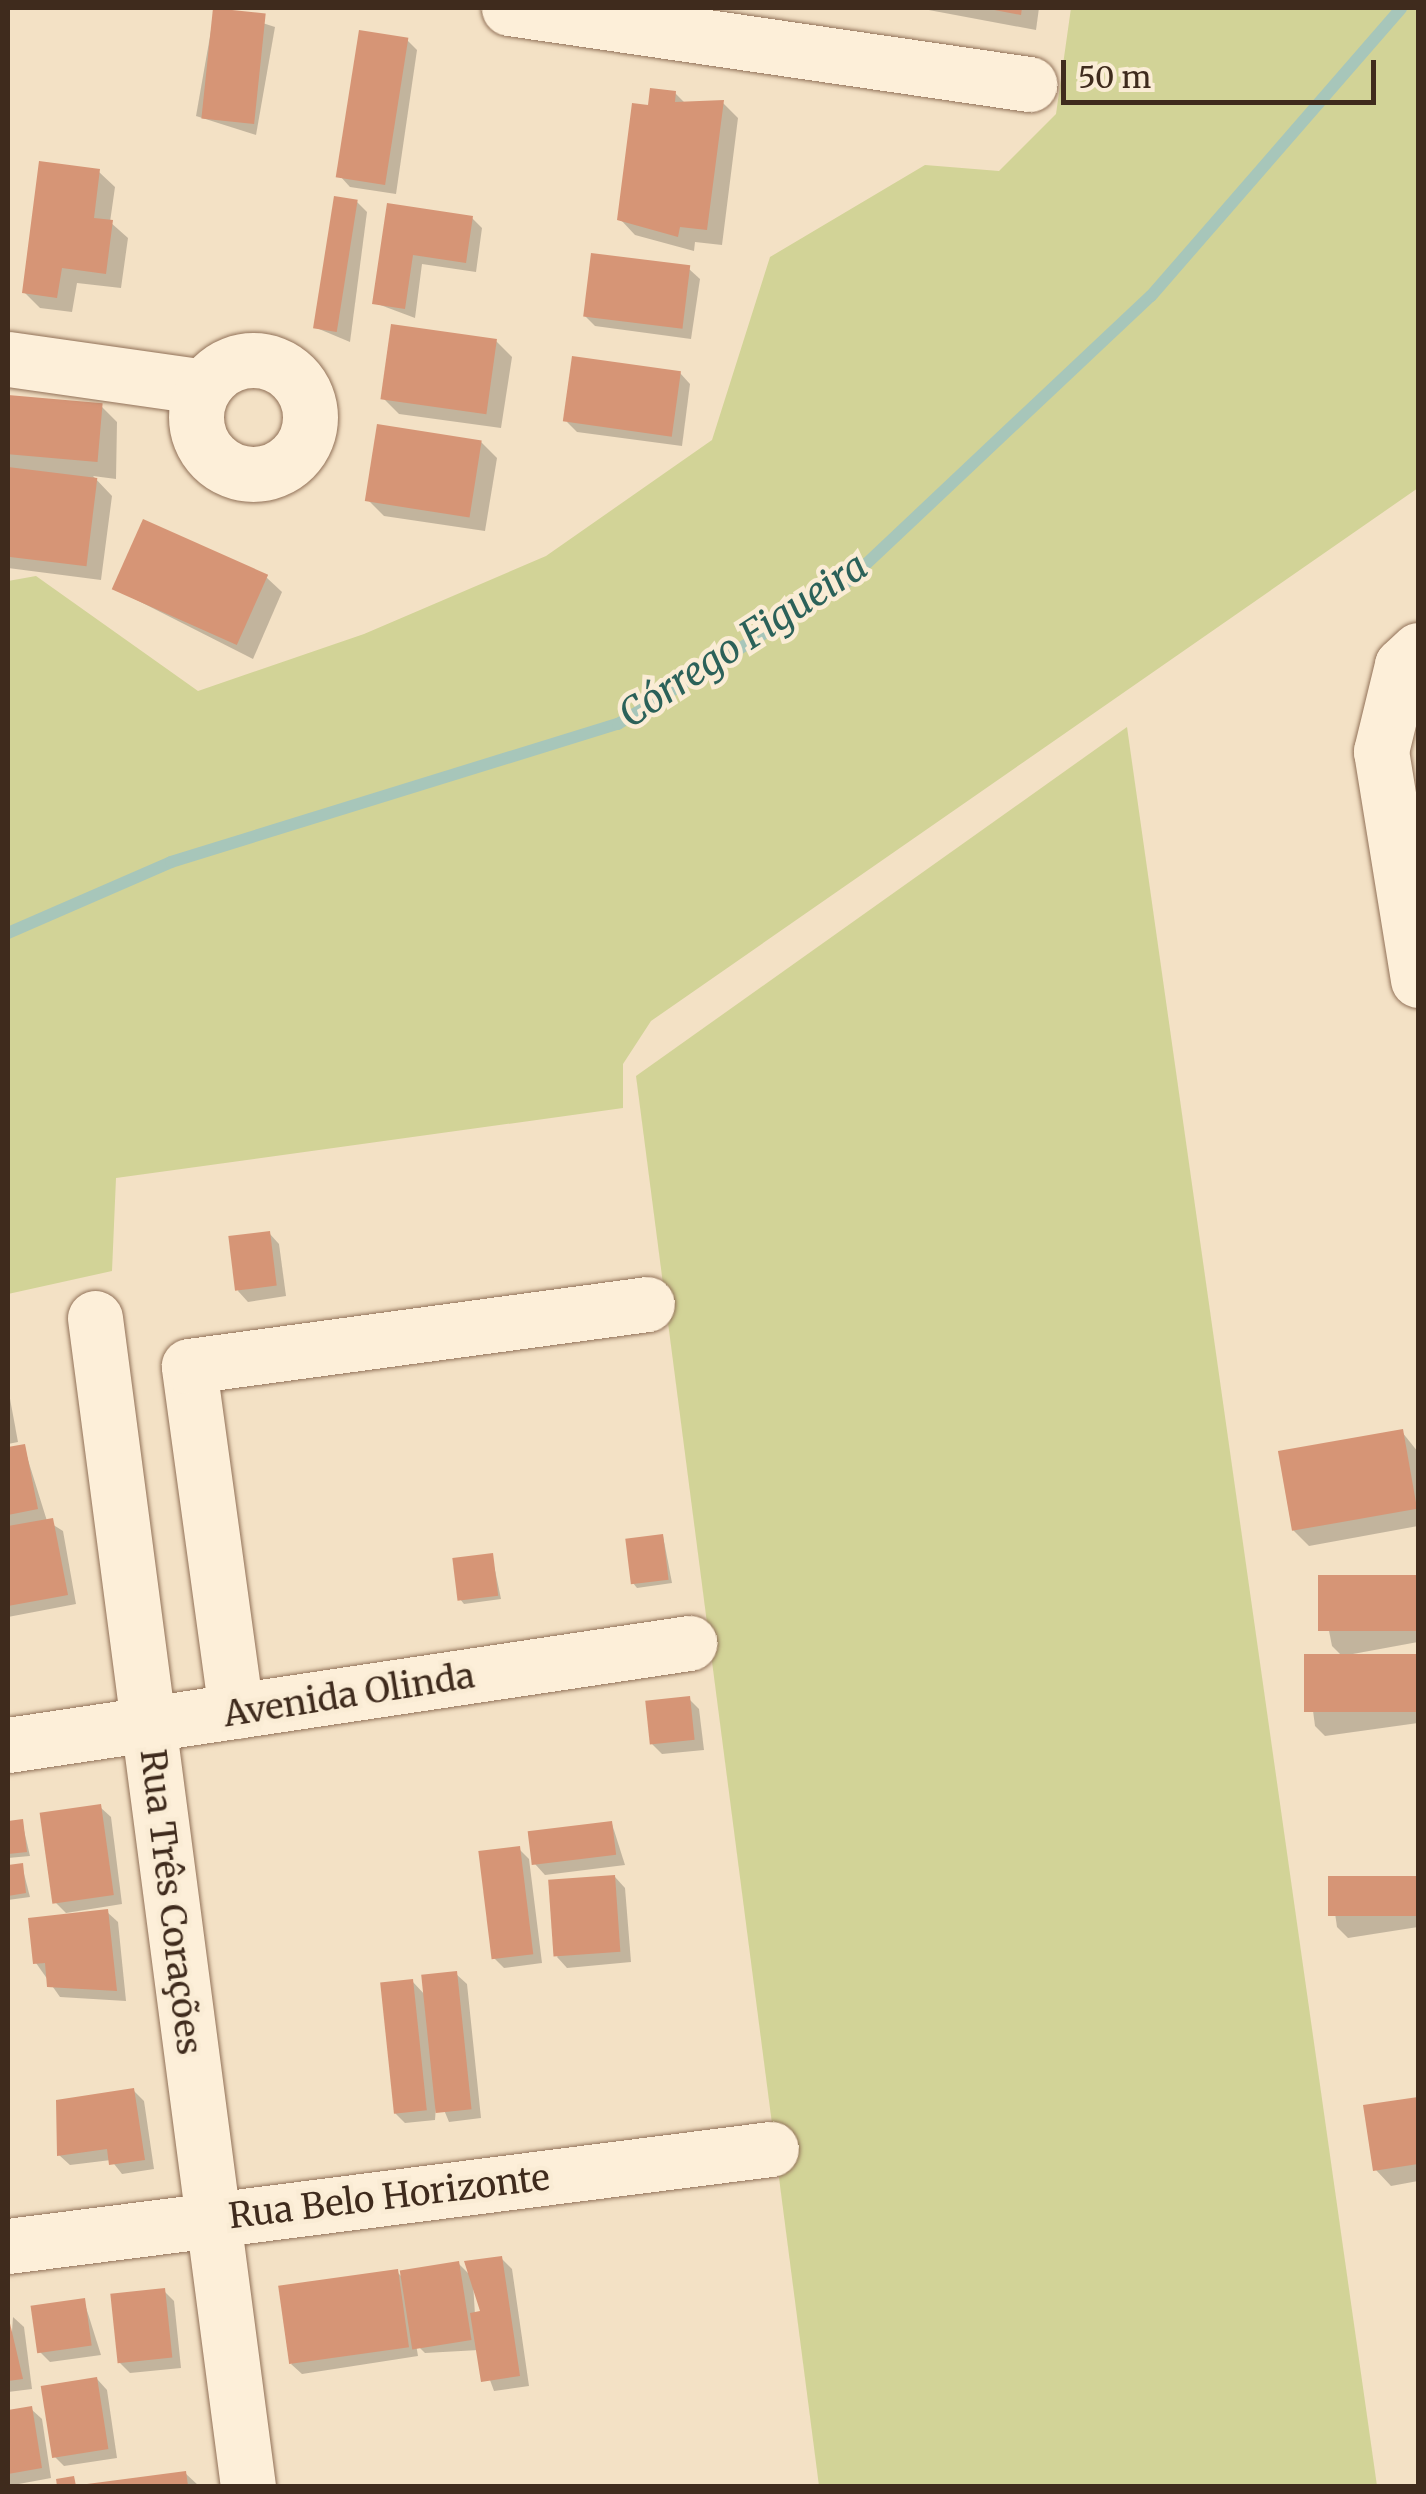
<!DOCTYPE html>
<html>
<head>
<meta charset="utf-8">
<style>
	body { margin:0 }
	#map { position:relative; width:1426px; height:2494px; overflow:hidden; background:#f3e1c5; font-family:Merriweather,serif }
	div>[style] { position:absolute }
	.green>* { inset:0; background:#d2d397 }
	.shadow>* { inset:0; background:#0003 }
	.stream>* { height:12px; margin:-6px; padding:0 6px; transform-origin:6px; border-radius:6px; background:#a7c6ba }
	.building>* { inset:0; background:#d69576; transform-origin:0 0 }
	.roads { filter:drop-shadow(0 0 2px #917158) drop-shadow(0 0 2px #917158) }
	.minor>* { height:55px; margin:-27.5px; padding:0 27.5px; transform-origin:27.5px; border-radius:27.5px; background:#fdefd9 }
	.minor>.ring { margin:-27.5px; padding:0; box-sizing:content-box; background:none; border:55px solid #fdefd9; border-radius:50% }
	span { translate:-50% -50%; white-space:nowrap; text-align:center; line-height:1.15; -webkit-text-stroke:9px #faecd5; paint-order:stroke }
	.street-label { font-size:35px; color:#3f2b1d }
	.water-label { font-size:38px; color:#2b6159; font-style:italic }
	.frame { position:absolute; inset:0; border:10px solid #3f2b1d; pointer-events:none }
	.scale { position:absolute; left:1061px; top:60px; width:315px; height:45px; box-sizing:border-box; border:5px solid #3f2b1d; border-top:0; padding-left:12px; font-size:30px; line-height:35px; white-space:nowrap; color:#3f2b1d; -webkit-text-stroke:8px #faecd5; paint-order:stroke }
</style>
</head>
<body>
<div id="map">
	<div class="green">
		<i style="clip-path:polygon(1071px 8px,1418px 8px,1418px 488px,651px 1021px,623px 1064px,623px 1108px,116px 1178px,112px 1271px,8px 1294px,8px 581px,36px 576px,198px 691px,364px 634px,546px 556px,712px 440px,770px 257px,925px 165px,999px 171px,1056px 114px)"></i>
		<i style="clip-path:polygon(1127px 727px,1377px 2486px,819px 2486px,636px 1076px)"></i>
	</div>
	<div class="shadow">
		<i style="clip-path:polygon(215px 8px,275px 27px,256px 135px,196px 116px)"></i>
		<i style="clip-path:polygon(918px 8px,1039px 8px,1036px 30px)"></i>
		<i style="clip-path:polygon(407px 40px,417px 50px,396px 194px,350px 187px,340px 176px)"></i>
		<i style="clip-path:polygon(675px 93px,686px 104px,723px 103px,738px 118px,722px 245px,695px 242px,694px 251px,635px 235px,620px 219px,650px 107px)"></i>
		<i style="clip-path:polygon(99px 172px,115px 187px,110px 222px,128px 238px,121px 288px,77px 283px,72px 312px,40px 308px,24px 292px)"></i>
		<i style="clip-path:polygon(357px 202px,367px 212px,350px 342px,319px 329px)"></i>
		<i style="clip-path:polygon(389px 206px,472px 218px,482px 228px,476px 272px,422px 264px,415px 318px,375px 303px)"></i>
		<i style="clip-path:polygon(689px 269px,700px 279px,691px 339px,595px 326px,585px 316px)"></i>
		<i style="clip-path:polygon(496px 341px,512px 357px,501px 428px,399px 414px,383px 398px)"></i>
		<i style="clip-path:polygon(680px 373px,690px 384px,682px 446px,577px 432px,567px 422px)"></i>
		<i style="clip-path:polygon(8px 398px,102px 407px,117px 422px,116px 479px,93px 476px,112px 496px,101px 580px,8px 568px)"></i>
		<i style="clip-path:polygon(481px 442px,497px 458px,485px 531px,384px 516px,368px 500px)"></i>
		<i style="clip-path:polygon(266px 577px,282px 592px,253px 659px,115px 589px)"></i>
		<i style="clip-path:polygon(269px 1233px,279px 1244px,286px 1296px,248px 1302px,238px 1291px)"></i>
		<i style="clip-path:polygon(8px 1388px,18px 1442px,8px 1444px)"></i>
		<i style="clip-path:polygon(1402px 1432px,1418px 1452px,1418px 1526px,1309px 1546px,1293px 1530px)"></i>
		<i style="clip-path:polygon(24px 1447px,47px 1521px,63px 1531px,76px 1604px,8px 1617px,8px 1450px)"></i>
		<i style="clip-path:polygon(663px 1536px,672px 1583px,637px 1588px,633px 1583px)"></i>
		<i style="clip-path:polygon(492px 1556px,501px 1599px,464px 1604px,460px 1599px)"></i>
		<i style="clip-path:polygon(1418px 1578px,1418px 1642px,1342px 1656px,1332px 1646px,1322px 1595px)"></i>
		<i style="clip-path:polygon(1418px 1656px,1418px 1723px,1325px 1736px,1315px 1726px,1308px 1672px)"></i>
		<i style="clip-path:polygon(689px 1699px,699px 1709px,704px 1750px,662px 1754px,652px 1744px)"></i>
		<i style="clip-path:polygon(100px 1807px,111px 1817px,122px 1904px,66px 1913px,55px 1902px)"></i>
		<i style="clip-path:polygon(22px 1822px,30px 1856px,8px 1858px,8px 1823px)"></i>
		<i style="clip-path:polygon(612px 1824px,625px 1865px,545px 1875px,535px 1864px)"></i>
		<i style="clip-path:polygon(519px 1849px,529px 1859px,542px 1963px,504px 1968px,494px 1958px)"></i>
		<i style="clip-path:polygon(22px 1866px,30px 1897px,8px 1900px,8px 1868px)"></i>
		<i style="clip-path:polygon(615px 1877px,625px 1888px,631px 1962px,567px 1968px,557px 1957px)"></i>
		<i style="clip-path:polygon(1418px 1878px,1418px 1927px,1348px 1938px,1337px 1927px,1332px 1892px)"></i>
		<i style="clip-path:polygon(107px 1912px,118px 1922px,126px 2001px,60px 1997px,36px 1963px)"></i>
		<i style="clip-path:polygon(456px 1974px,467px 1984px,481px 2118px,449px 2122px,437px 2093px,435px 2120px,405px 2123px,395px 2113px,412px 1981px,426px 1996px)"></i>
		<i style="clip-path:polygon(134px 2091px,144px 2101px,154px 2169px,122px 2174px,111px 2160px,70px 2165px,59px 2155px)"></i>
		<i style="clip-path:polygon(1418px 2099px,1418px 2181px,1391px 2186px,1376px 2170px,1366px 2107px)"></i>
		<i style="clip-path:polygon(evenodd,501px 2258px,512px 2269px,529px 2386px,494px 2391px,479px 2350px,425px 2353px,416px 2344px,418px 2356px,302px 2374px,291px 2364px,397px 2272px,405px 2280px,458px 2263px,471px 2276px,501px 2258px,473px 2282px,483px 2313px,475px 2315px,473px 2282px)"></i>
		<i style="clip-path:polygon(164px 2291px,174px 2301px,181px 2368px,130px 2373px,120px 2363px)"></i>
		<i style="clip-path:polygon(84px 2301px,101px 2355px,50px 2362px,40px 2352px)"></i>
		<i style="clip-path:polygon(13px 2317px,24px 2327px,32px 2389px,8px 2392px)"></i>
		<i style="clip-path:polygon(97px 2379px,107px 2390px,117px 2458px,64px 2466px,54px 2456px)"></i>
		<i style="clip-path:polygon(31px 2409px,42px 2419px,51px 2478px,8px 2486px,8px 2413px)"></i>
		<i style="clip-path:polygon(185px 2473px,199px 2486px,94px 2486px)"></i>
	</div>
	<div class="stream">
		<i style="left:8px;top:933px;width:178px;rotate:-23.5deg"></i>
		<i style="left:171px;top:862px;width:468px;rotate:-17.2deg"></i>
		<i style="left:618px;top:724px;width:269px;rotate:-31.8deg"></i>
		<i style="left:847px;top:582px;width:417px;rotate:-43.3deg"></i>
		<i style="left:1151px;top:296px;width:381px;rotate:-49deg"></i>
	</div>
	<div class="building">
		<i style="left:213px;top:8px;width:53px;height:111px;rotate:6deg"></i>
		<i style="clip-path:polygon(984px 8px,1022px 8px,1021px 15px)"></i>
		<i style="left:359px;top:30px;width:50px;height:149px;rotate:9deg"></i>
		<i style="clip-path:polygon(650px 88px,676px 91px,675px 102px,724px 100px,707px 230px,680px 227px,678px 237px,617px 220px,632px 103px,648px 105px)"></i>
		<i style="clip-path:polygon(39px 161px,100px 169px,94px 218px,113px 220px,106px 274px,62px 268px,57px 298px,22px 293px)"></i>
		<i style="left:334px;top:196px;width:24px;height:134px;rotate:9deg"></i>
		<i style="clip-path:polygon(387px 203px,473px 216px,466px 263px,413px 255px,405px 309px,372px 304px)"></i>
		<i style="left:591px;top:253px;width:100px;height:64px;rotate:7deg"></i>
		<i style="left:391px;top:324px;width:107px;height:76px;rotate:8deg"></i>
		<i style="left:572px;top:356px;width:110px;height:66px;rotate:8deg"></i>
		<i style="left:8px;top:395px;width:95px;height:59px;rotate:5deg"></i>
		<i style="left:377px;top:424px;width:106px;height:78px;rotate:9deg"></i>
		<i style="left:8px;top:467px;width:90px;height:89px;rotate:7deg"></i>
		<i style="left:143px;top:519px;width:137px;height:77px;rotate:24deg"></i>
		<i style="left:270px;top:1231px;width:55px;height:42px;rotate:83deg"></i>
		<i style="left:1403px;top:1429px;width:81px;height:127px;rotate:80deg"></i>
		<i style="clip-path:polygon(25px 1444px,38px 1509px,8px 1515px,8px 1447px)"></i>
		<i style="clip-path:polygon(53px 1518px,68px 1595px,8px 1606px,8px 1526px)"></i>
		<i style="left:663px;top:1534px;width:46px;height:38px;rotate:83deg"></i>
		<i style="left:493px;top:1553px;width:43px;height:41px;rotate:83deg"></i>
		<i style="left:1418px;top:1575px;width:56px;height:100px;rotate:90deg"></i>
		<i style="left:1418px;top:1654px;width:58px;height:114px;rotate:90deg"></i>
		<i style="left:690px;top:1696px;width:44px;height:45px;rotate:84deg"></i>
		<i style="left:101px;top:1804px;width:92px;height:62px;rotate:82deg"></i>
		<i style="clip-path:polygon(23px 1819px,27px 1852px,8px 1854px,8px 1821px)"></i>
		<i style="left:612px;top:1821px;width:34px;height:85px;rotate:83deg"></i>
		<i style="left:520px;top:1846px;width:109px;height:42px;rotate:83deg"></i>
		<i style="clip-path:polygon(23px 1863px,26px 1893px,8px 1896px,8px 1865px)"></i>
		<i style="left:615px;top:1875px;width:77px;height:67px;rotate:86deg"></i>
		<i style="left:1418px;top:1876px;width:40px;height:90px;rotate:90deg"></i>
		<i style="clip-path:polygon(108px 1909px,117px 1991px,47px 1987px,45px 1963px,33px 1964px,28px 1918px)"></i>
		<i style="left:457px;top:1971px;width:139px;height:36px;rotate:84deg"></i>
		<i style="left:413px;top:1979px;width:132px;height:33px;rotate:84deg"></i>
		<i style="clip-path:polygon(134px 2088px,145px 2160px,109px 2165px,107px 2149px,57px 2156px,56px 2100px)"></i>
		<i style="clip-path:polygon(1418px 2097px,1418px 2164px,1373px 2171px,1363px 2105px)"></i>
		<i style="clip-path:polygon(502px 2256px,520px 2376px,481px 2382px,470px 2313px,480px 2311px,464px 2261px)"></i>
		<i style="left:459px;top:2261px;width:80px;height:60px;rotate:81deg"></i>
		<i style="left:398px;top:2269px;width:79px;height:121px;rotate:82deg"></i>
		<i style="left:165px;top:2288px;width:70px;height:55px;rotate:84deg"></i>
		<i style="left:85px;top:2298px;width:48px;height:55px;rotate:82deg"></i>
		<i style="clip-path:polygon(8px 2315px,23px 2379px,8px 2381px)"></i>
		<i style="left:97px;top:2377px;width:73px;height:57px;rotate:81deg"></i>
		<i style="clip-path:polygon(32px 2406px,42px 2468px,8px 2474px,8px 2410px)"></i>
		<i style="clip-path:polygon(186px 2471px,188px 2486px,87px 2486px,87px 2484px)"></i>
		<i style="clip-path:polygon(74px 2476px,76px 2486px,57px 2486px,56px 2479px)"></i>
	</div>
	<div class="roads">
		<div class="minor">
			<i style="left:509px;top:8px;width:526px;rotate:8.32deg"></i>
			<i style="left:8px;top:359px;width:198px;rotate:8.1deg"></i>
			<i class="ring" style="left:196px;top:360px;width:59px;height:59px"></i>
			<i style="left:1418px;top:650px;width:22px;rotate:137deg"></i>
			<i style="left:1402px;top:665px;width:89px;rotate:103.7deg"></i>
			<i style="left:1381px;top:751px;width:232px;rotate:80.8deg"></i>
			<i style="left:95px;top:1318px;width:1178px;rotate:82.54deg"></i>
			<i style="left:236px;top:1711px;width:348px;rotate:-97.8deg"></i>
			<i style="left:189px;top:1366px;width:462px;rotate:-7.7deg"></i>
			<i style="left:8px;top:1745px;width:689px;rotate:-8.52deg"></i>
			<i style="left:8px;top:2246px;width:769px;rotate:-7.25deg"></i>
		</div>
	</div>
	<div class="street-label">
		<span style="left:349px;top:1695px;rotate:-9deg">Avenida Olinda</span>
		<span style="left:171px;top:1902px;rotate:83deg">Rua Três Corações</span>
		<span style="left:389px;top:2197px;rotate:-7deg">Rua Belo Horizonte</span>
	</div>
	<div class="water-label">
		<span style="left:743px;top:640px;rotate:-33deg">Córrego Figueira</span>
	</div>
	<div class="frame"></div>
	<div class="scale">50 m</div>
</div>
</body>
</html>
